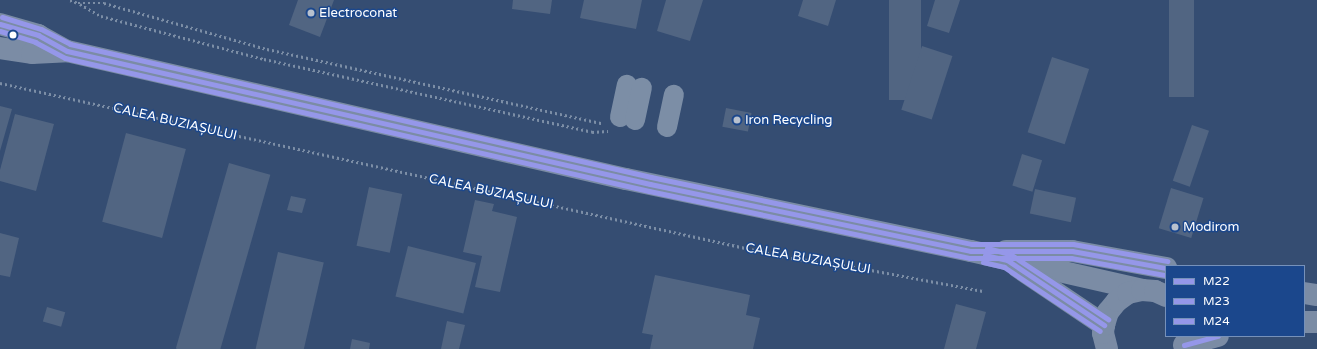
<!DOCTYPE html>
<html>
<head>
<meta charset="utf-8">
<style>
	body { margin:0 }
	#map { position:relative; width:1317px; height:349px; overflow:hidden; background:#354d72; font-family:"Varela Round",sans-serif }
	div>[style] { position:absolute }
	.building>* { inset:0; background:#516582; transform-origin:0 0 }
	.path>* { height:2.5px; margin-top:-1.25px; transform-origin:0; background:repeating-linear-gradient(90deg,#7c8ea6 0 2px,transparent 0 5px) }
	.minor>* { height:20px; margin:-10px; padding:0 10px; transform-origin:10px; border-radius:10px; background:#7c8ea6 }
	.major>* { height:22px; margin:-11px; padding:0 11px; transform-origin:11px; border-radius:11px; background:#7b8ca5 }
	.bus-1>* { height:5px; margin:-2.5px; padding:0 2.5px; transform-origin:2.5px; border-radius:2.5px; background:#9597e9 }
	.bus-2>* { height:5px; margin:-2.5px; padding:0 2.5px; transform-origin:2.5px; border-radius:2.5px; background:#9597e9 }
	.bus-3>* { height:5px; margin:-2.5px; padding:0 2.5px; transform-origin:2.5px; border-radius:2.5px; background:#9597e9 }
	.dots>* { width:11px; height:11px; translate:-50% -50%; box-sizing:border-box; border:2px solid #1b478c; border-radius:50% }
	span { translate:-50% -50%; white-space:nowrap; text-align:center; line-height:1.15; -webkit-text-stroke:3px #1b478c; paint-order:stroke }
	.poi-label { font-size:13px; color:#fff }
	.left { translate:0 -50%; text-align:left }
	.street-label { font-size:13px; color:#fff }
	.legend { position:absolute; left:1165px; top:265px; width:140px; height:72px; box-sizing:border-box; background:#1b478c; border:1px solid #7691ba; margin:0; padding:5px 7px; list-style:none; font-size:12px; color:#fff }
	.legend li { display:flex; align-items:center; gap:8px; height:20px }
	.legend b { width:20px; border:1px solid #7691ba }
</style>
</head>
<body>
<div id="map">
	<div class="building">
		<i style="clip-path:polygon(298px 0,334px 0,320px 37px,289px 25px)"></i>
		<i style="clip-path:polygon(513px 0,552px 0,550px 14px,512px 9px)"></i>
		<i style="clip-path:polygon(584px 0,642px 0,636px 29px,580px 18px)"></i>
		<i style="clip-path:polygon(666px 0,703px 0,690px 41px,657px 31px)"></i>
		<i style="clip-path:polygon(803px 0,836px 0,828px 26px,798px 16px)"></i>
		<i style="left:889px;top:0;width:32px;height:100px"></i>
		<i style="clip-path:polygon(935px 0,960px 0,949px 33px,927px 26px)"></i>
		<i style="left:1169px;top:0;width:25px;height:97px"></i>
		<i style="left:922px;top:46px;width:32px;height:67px;rotate:18deg"></i>
		<i style="left:1052px;top:57px;width:39px;height:79px;rotate:18deg"></i>
		<i style="clip-path:polygon(0 106px,12px 109px,0 151px)"></i>
		<i style="left:726px;top:108px;width:26px;height:19px;rotate:11deg"></i>
		<i style="clip-path:polygon(15px 114px,54px 124px,36px 191px,0 181px,0 170px)"></i>
		<i style="left:1192px;top:125px;width:18px;height:59px;rotate:19deg"></i>
		<i style="left:126px;top:133px;width:62px;height:92px;rotate:15deg"></i>
		<i style="left:1022px;top:154px;width:21px;height:33px;rotate:17deg"></i>
		<i style="left:229px;top:163px;width:43px;height:193px;rotate:16deg"></i>
		<i style="left:369px;top:187px;width:34px;height:60px;rotate:12deg"></i>
		<i style="left:1171px;top:188px;width:34px;height:42px;rotate:17deg"></i>
		<i style="left:1035px;top:189px;width:42px;height:25px;rotate:12deg"></i>
		<i style="clip-path:polygon(291px 196px,306px 199px,302px 213px,287px 210px)"></i>
		<i style="clip-path:polygon(475px 200px,494px 204px,492px 211px,517px 217px,500px 292px,475px 287px,482px 256px,463px 252px)"></i>
		<i style="clip-path:polygon(0 233px,19px 238px,10px 277px,0 275px)"></i>
		<i style="left:408px;top:246px;width:70px;height:52px;rotate:14deg"></i>
		<i style="left:278px;top:252px;width:47px;height:100px;rotate:13deg"></i>
		<i style="clip-path:polygon(655px 275px,750px 295px,746px 315px,760px 318px,753px 349px,650px 349px,653px 335px,642px 333px)"></i>
		<i style="clip-path:polygon(956px 304px,986px 312px,976px 349px,944px 349px)"></i>
		<i style="left:47px;top:307px;width:19px;height:15px;rotate:16deg"></i>
		<i style="clip-path:polygon(447px 321px,465px 325px,459px 349px,441px 349px)"></i>
		<i style="clip-path:polygon(352px 339px,370px 343px,369px 349px,350px 349px)"></i>
	</div>
	<div class="path">
		<i style="left:70px;top:0;width:9px;rotate:21deg"></i>
		<i style="left:78px;top:3px;width:26px"></i>
		<i style="left:104px;top:3px;width:169px;rotate:15.8deg"></i>
		<i style="left:267px;top:49px;width:343px;rotate:12.5deg"></i>
		<i style="left:80px;top:4px;width:24px;rotate:30deg"></i>
		<i style="left:101px;top:16px;width:169px;rotate:14.8deg"></i>
		<i style="left:264px;top:59px;width:336px;rotate:12.5deg"></i>
		<i style="left:592px;top:132px;width:16px;rotate:-4deg"></i>
		<i style="left:0;top:83px;width:814px;rotate:12.48deg"></i>
		<i style="left:795px;top:259px;width:28px;rotate:4deg"></i>
		<i style="left:823px;top:261px;width:164px;rotate:10.6deg"></i>
	</div>
	<div class="minor">
		<i style="left:620px;top:117px;width:33px;rotate:-78deg"></i>
		<i style="left:635px;top:120px;width:33px;rotate:-78deg"></i>
		<i style="left:667px;top:127px;width:33px;rotate:-78deg"></i>
	</div>
	<div class="major">
		<i style="left:0;top:24px;width:40px;rotate:16deg"></i>
		<i style="left:38px;top:35px;width:33px;rotate:29deg"></i>
		<i style="left:0;top:48px;width:32px;rotate:9deg"></i>
		<i style="left:32px;top:53px;width:35px;rotate:-3deg"></i>
		<i style="left:67px;top:51px;width:573px;rotate:12.9deg"></i>
		<i style="left:626px;top:179px;width:352px;rotate:11.8deg"></i>
		<i style="left:971px;top:251px;width:175px;rotate:12.8deg"></i>
		<i style="left:1006px;top:251px;width:66px"></i>
		<i style="left:1072px;top:251px;width:96px;rotate:10.3deg"></i>
		<i style="left:1018px;top:267px;width:104px;rotate:34deg"></i>
		<i style="left:1304px;top:293px;width:13px;rotate:9deg"></i>
		<i style="left:1304px;top:322px;width:13px"></i>
		<i style="left:1184px;top:345px;width:35px;rotate:-15deg"></i>
		<i style="left:1107px;top:349px;width:16px;rotate:-104deg"></i>
		<i style="left:1103px;top:333px;width:8px;rotate:-83deg"></i>
		<i style="left:1104px;top:325px;width:14px;rotate:-73deg"></i>
		<i style="left:1108px;top:312px;width:14px;rotate:-51deg"></i>
		<i style="left:1117px;top:301px;width:14px;rotate:-36deg"></i>
		<i style="left:1128px;top:293px;width:14px;rotate:-12deg"></i>
		<i style="left:1142px;top:290px;width:13px;rotate:4deg"></i>
		<i style="left:1155px;top:291px;width:12px;rotate:24deg"></i>
	</div>
	<div class="bus-1">
		<i style="left:0;top:24px;width:40px;rotate:16deg"></i>
		<i style="left:38px;top:35px;width:33px;rotate:29deg"></i>
		<i style="left:67px;top:51px;width:598px;rotate:12.85deg"></i>
		<i style="left:650px;top:184px;width:328px;rotate:11.8deg"></i>
		<i style="left:971px;top:251px;width:101px"></i>
		<i style="left:1072px;top:251px;width:96px;rotate:10.3deg"></i>
		<i style="left:985px;top:255px;width:23px;rotate:13deg"></i>
		<i style="left:1007px;top:260px;width:117px;rotate:33.8deg"></i>
		<i style="left:1184px;top:345px;width:35px;rotate:-15deg"></i>
	</div>
	<div class="bus-2">
		<i style="left:0;top:31px;width:37px;rotate:17deg"></i>
		<i style="left:35px;top:42px;width:34px;rotate:28deg"></i>
		<i style="left:65px;top:58px;width:599px;rotate:12.83deg"></i>
		<i style="left:649px;top:191px;width:328px;rotate:11.8deg"></i>
		<i style="left:970px;top:258px;width:101px"></i>
		<i style="left:1071px;top:258px;width:96px;rotate:10.3deg"></i>
		<i style="left:983px;top:262px;width:22px;rotate:13deg"></i>
		<i style="left:1004px;top:267px;width:115px;rotate:33.7deg"></i>
	</div>
	<div class="bus-3">
		<i style="left:2px;top:17px;width:41px;rotate:17.1deg"></i>
		<i style="left:41px;top:29px;width:33px;rotate:27deg"></i>
		<i style="left:70px;top:44px;width:596px;rotate:12.89deg"></i>
		<i style="left:651px;top:177px;width:328px;rotate:11.8deg"></i>
		<i style="left:972px;top:244px;width:101px"></i>
		<i style="left:1073px;top:244px;width:96px;rotate:10.3deg"></i>
		<i style="left:987px;top:248px;width:24px;rotate:15deg"></i>
		<i style="left:1010px;top:254px;width:118px;rotate:33.6deg"></i>
	</div>
	<div class="dots">
		<i style="left:311px;top:13px;background:#b8c1ce"></i>
		<i style="left:13px;top:35px;background:#fff"></i>
		<i style="left:737px;top:120px;background:#b8c1ce"></i>
		<i style="left:1175px;top:227px;background:#b8c1ce"></i>
	</div>
	<div class="poi-label">
		<span class="left" style="left:319px;top:13px">Electroconat</span>
		<span class="left" style="left:745px;top:120px">Iron Recycling</span>
		<span class="left" style="left:1183px;top:227px">Modirom</span>
	</div>
	<div class="street-label">
		<span style="left:175px;top:122px;rotate:13deg">CALEA BUZIAȘULUI</span>
		<span style="left:491px;top:192px;rotate:12deg">CALEA BUZIAȘULUI</span>
		<span style="left:808px;top:259px;rotate:10deg">CALEA BUZIAȘULUI</span>
	</div>
	<ul class="legend">
	<li><b style="height:5px;background:#9597e9"></b>M22</li>
	<li><b style="height:5px;background:#9597e9"></b>M23</li>
	<li><b style="height:5px;background:#9597e9"></b>M24</li>
	</ul>
</div>
</body>
</html>
